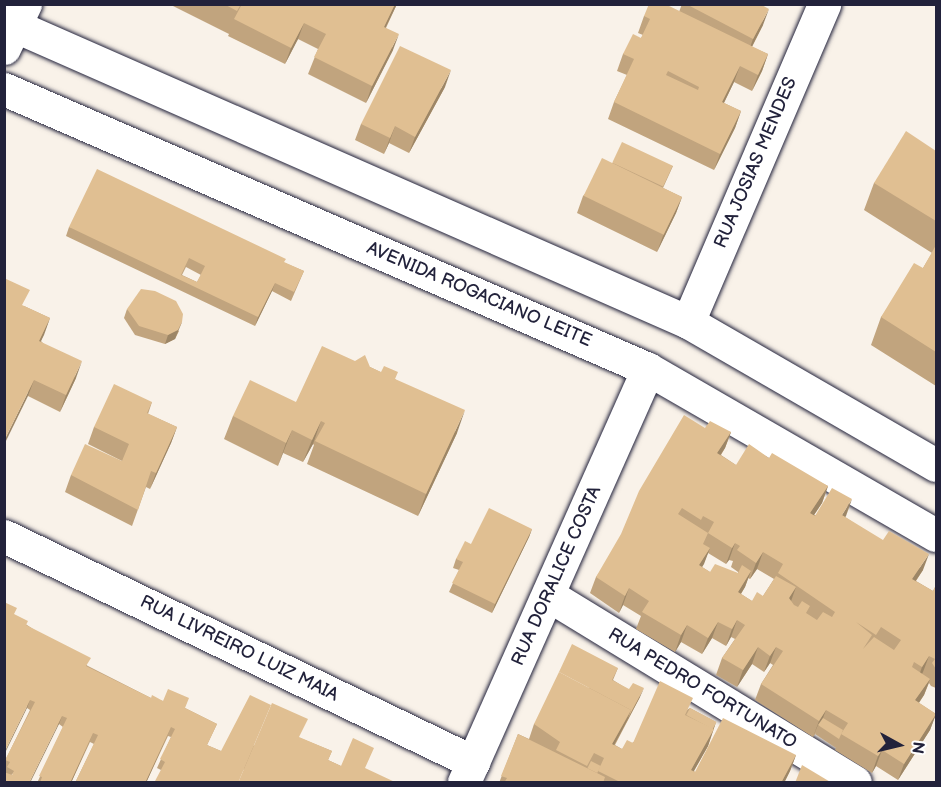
<!DOCTYPE html>
<html>
<head>
<meta charset="utf-8">
<style>
	body { margin:0 }
	#map { position:relative; width:941px; height:787px; overflow:hidden; background:#f9f2e9; font-family:"Balsamiq Sans",sans-serif }
	div>[style] { position:absolute }
	.roads { filter:drop-shadow(0 0 2px #22223b) drop-shadow(0 0 2px #22223b) }
	.street>* { height:33px; margin:-16.5px; padding:0 16.5px; transform-origin:16.5px; border-radius:16.5px; background:#fff }
	.secondary>* { height:33px; margin:-16.5px; padding:0 16.5px; transform-origin:16.5px; border-radius:16.5px; background:#fff }
	.primary>* { height:33px; margin:-16.5px; padding:0 16.5px; transform-origin:16.5px; border-radius:16.5px; background:#fff }
	.wall>* { inset:0; background:#c1a47e }
	.shaded-wall>* { inset:0; background:#9d8666 }
	.building>* { inset:0; background:#e0bf92; transform-origin:0 0 }
	span { translate:-50% -50%; white-space:nowrap; text-align:center; line-height:1.15; -webkit-text-stroke:4.5px #fff; paint-order:stroke }
	.street-label { font-size:18px; color:#22223b }
	.frame { position:absolute; inset:0; border:6px solid #22223b; pointer-events:none }
	.north { position:absolute; left:869px; top:715px; width:60px; height:60px; -webkit-text-stroke:4px #fff; paint-order:stroke; rotate:98deg; font-size:16px; font-weight:700; line-height:24px; text-align:center; color:#22223b }
	.north::after { content:''; display:block; margin:auto; width:21px; height:27px; background:#22223b; clip-path:polygon(50% 0,100% 100%,50% 72%,0 100%) }
</style>
</head>
<body>
<div id="map">
	<div class="roads">
		<div class="street">
			<i style="left:4px;top:48px;width:49px;rotate:-64.5deg"></i>
			<i style="left:688px;top:322px;width:346px;rotate:-66.8deg"></i>
			<i style="left:4px;top:536px;width:521px;rotate:25.73deg"></i>
			<i style="left:550px;top:596px;width:357px;rotate:31.4deg"></i>
		</div>
		<div class="secondary">
			<i style="left:464px;top:782px;width:452px;rotate:-66deg"></i>
		</div>
		<div class="primary">
			<i style="left:4px;top:21px;width:747px;rotate:23.75deg"></i>
			<i style="left:688px;top:322px;width:286px;rotate:30deg"></i>
			<i style="left:4px;top:89px;width:702px;rotate:23.5deg"></i>
			<i style="left:648px;top:369px;width:332px;rotate:30deg"></i>
		</div>
	</div>
	<div class="wall">
		<i style="clip-path:polygon(169px 4px,397px 4px,386px 28px,393px 50px,366px 103px,308px 74px,318px 49px,298px 39px,285px 64px,228px 36px,229px 34px)"></i>
		<i style="clip-path:polygon(682px 4px,760px 4px,763px 25px,752px 47px,768px 54px,762px 71px,752px 91px,734px 82px,724px 103px,741px 111px,735px 128px,714px 170px,608px 119px,614px 102px,627px 75px,617px 71px,623px 54px,641px 38px,643px 35px,638px 33px,644px 16px,679px 12px)"></i>
		<i style="clip-path:polygon(445px 87px,409px 153px,389px 143px,384px 154px,355px 140px,361px 124px)"></i>
		<i style="clip-path:polygon(936px 151px,936px 386px,871px 345px,881px 317px,923px 268px,932px 253px,864px 210px,874px 183px)"></i>
		<i style="clip-path:polygon(612px 163px,673px 166px,663px 188px,682px 197px,676px 213px,657px 252px,577px 213px,583px 196px)"></i>
		<i style="clip-path:polygon(evenodd,69px 227px,285px 263px,304px 271px,291px 301px,272px 291px,255px 326px,66px 236px,69px 227px,186px 267px,201px 275px,197px 282px,182px 275px,186px 267px)"></i>
		<i style="clip-path:polygon(24px 306px,50px 318px,41px 341px,76px 378px,60px 412px,28px 396px)"></i>
		<i style="clip-path:polygon(127px 309px,179px 331px,175px 339px,165px 344px,135px 335px,124px 318px)"></i>
		<i style="clip-path:polygon(370px 367px,395px 379px,457px 433px,418px 516px,307px 464px,314px 445px,313px 444px,303px 462px,283px 453px,278px 466px,224px 439px,233px 416px,296px 402px)"></i>
		<i style="clip-path:polygon(152px 402px,148px 414px,177px 427px,171px 443px,150px 489px,146px 487px,132px 526px,65px 492px,71px 475px,122px 461px,88px 444px,94px 427px)"></i>
		<i style="clip-path:polygon(evenodd,705px 428px,731px 432px,725px 448px,721px 455px,736px 465px,769px 458px,828px 486px,822px 503px,814px 515px,845px 517px,923px 570px,916px 581px,933px 591px,936px 585px,936px 688px,931px 686px,929px 683px,924px 695px,919px 703px,936px 714px,930px 730px,898px 780px,876px 766px,872px 773px,835px 750px,836px 748px,815px 734px,816px 733px,813px 737px,755px 700px,761px 684px,773px 665px,770px 663px,764px 672px,752px 664px,737px 687px,716px 675px,722px 658px,735px 639px,731px 637px,726px 646px,712px 638px,702px 654px,681px 642px,675px 652px,636px 629px,641px 616px,623px 605px,619px 613px,590px 593px,596px 577px,705px 428px,708px 553px,726px 564px,729px 560px,733px 561px,731px 567px,738px 572px,738px 573px,710px 572px,702px 567px,708px 553px,705px 428px,757px 569px,774px 579px,763px 596px,752px 601px,741px 594px,745px 587px,748px 578px,750px 579px,757px 569px)"></i>
		<i style="clip-path:polygon(532px 529px,529px 537px,492px 613px,449px 592px,459px 570px,453px 568px,456px 559px,471px 544px)"></i>
		<i style="clip-path:polygon(14px 615px,27px 625px,88px 666px,151px 698px,163px 701px,185px 708px,217px 724px,207px 745px,221px 751px,300px 738px,332px 751px,328px 760px,341px 766px,366px 769px,161px 770px,157px 768px,171px 737px,168px 736px,146px 783px,75px 783px,94px 744px,90px 742px,71px 783px,37px 783px,63px 727px,59px 724px,4px 783px,6px 770px,4px 770px,4px 763px,30px 710px,27px 708px)"></i>
		<i style="clip-path:polygon(618px 668px,613px 680px,640px 697px,615px 745px,622px 749px,690px 708px,716px 722px,708px 746px,694px 771px,695px 772px,796px 755px,790px 771px,784px 783px,499px 783px,518px 734px,529px 739px,534px 724px)"></i>
	</div>
	<div class="shaded-wall">
		<i style="clip-path:polygon(395px 4px,397px 4px,378px 43px,384px 27px)"></i>
		<i style="clip-path:polygon(769px 9px,763px 25px,747px 56px,753px 39px)"></i>
		<i style="clip-path:polygon(304px 23px,298px 39px,285px 64px,291px 48px)"></i>
		<i style="clip-path:polygon(399px 34px,393px 50px,366px 103px,372px 86px)"></i>
		<i style="clip-path:polygon(768px 54px,762px 71px,752px 91px,758px 75px)"></i>
		<i style="clip-path:polygon(740px 66px,734px 82px,716px 119px,722px 102px)"></i>
		<i style="clip-path:polygon(451px 70px,445px 87px,409px 153px,415px 137px)"></i>
		<i style="clip-path:polygon(741px 111px,735px 128px,714px 170px,720px 154px)"></i>
		<i style="clip-path:polygon(395px 126px,389px 143px,384px 154px,390px 138px)"></i>
		<i style="clip-path:polygon(682px 197px,676px 213px,657px 252px,663px 236px)"></i>
		<i style="clip-path:polygon(275px 283px,272px 291px,255px 326px,258px 317px)"></i>
		<i style="clip-path:polygon(50px 318px,44px 335px,33px 357px,39px 341px)"></i>
		<i style="clip-path:polygon(182px 322px,175px 339px,165px 344px,168px 335px)"></i>
		<i style="clip-path:polygon(82px 361px,76px 378px,60px 412px,66px 395px)"></i>
		<i style="clip-path:polygon(34px 380px,28px 396px,4px 445px,4px 441px)"></i>
		<i style="clip-path:polygon(465px 410px,457px 433px,418px 516px,426px 494px)"></i>
		<i style="clip-path:polygon(321px 421px,313px 444px,303px 462px,312px 440px)"></i>
		<i style="clip-path:polygon(177px 427px,171px 443px,150px 489px,156px 473px)"></i>
		<i style="clip-path:polygon(292px 430px,283px 453px,278px 466px,286px 443px)"></i>
		<i style="clip-path:polygon(731px 432px,725px 448px,711px 469px,717px 453px)"></i>
		<i style="clip-path:polygon(828px 486px,822px 503px,804px 530px,810px 513px)"></i>
		<i style="clip-path:polygon(852px 499px,846px 516px,836px 531px,842px 515px)"></i>
		<i style="clip-path:polygon(532px 529px,529px 537px,492px 613px,495px 604px)"></i>
		<i style="clip-path:polygon(735px 543px,729px 560px,726px 564px,732px 548px)"></i>
		<i style="clip-path:polygon(710px 548px,704px 564px,693px 581px,699px 565px)"></i>
		<i style="clip-path:polygon(763px 552px,757px 569px,750px 579px,756px 563px)"></i>
		<i style="clip-path:polygon(929px 554px,923px 570px,906px 595px,912px 579px)"></i>
		<i style="clip-path:polygon(751px 571px,745px 587px,732px 608px,738px 592px)"></i>
		<i style="clip-path:polygon(796px 587px,790px 604px,789px 598px)"></i>
		<i style="clip-path:polygon(629px 588px,623px 605px,619px 613px,625px 596px)"></i>
		<i style="clip-path:polygon(737px 620px,731px 637px,726px 646px,732px 629px)"></i>
		<i style="clip-path:polygon(718px 622px,712px 638px,702px 654px,708px 638px)"></i>
		<i style="clip-path:polygon(687px 625px,681px 642px,675px 652px,681px 635px)"></i>
		<i style="clip-path:polygon(758px 647px,752px 664px,737px 687px,743px 670px)"></i>
		<i style="clip-path:polygon(776px 647px,770px 663px,764px 672px,770px 656px)"></i>
		<i style="clip-path:polygon(929px 656px,923px 672px,916px 684px,922px 667px)"></i>
		<i style="clip-path:polygon(930px 679px,924px 695px,909px 717px,915px 700px)"></i>
		<i style="clip-path:polygon(644px 688px,640px 697px,606px 760px,612px 744px)"></i>
		<i style="clip-path:polygon(30px 700px,27px 708px,4px 755px,4px 753px)"></i>
		<i style="clip-path:polygon(826px 710px,820px 726px,818px 725px,813px 737px,819px 721px)"></i>
		<i style="clip-path:polygon(936px 714px,930px 730px,898px 780px,904px 764px)"></i>
		<i style="clip-path:polygon(62px 716px,59px 724px,30px 783px,29px 783px)"></i>
		<i style="clip-path:polygon(716px 722px,708px 746px,687px 783px,691px 770px)"></i>
		<i style="clip-path:polygon(171px 727px,146px 783px,145px 783px)"></i>
		<i style="clip-path:polygon(93px 733px,71px 783px,70px 783px)"></i>
		<i style="clip-path:polygon(882px 750px,876px 766px,872px 773px,878px 756px)"></i>
		<i style="clip-path:polygon(796px 755px,790px 771px,784px 783px,781px 783px)"></i>
	</div>
	<div class="building">
		<i style="clip-path:polygon(224px 4px,241px 4px,237px 11px)"></i>
		<i style="clip-path:polygon(242px 4px,395px 4px,384px 27px,399px 34px,372px 86px,314px 57px,326px 34px,304px 23px,291px 48px,234px 19px)"></i>
		<i style="clip-path:polygon(evenodd,649px 4px,665px 4px,768px 54px,758px 75px,740px 66px,722px 102px,741px 111px,720px 154px,614px 102px,634px 59px,623px 54px,633px 34px,641px 38px,650px 19px,644px 16px,649px 4px,668px 71px,699px 87px,698px 90px,666px 75px,668px 71px)"></i>
		<i style="clip-path:polygon(686px 4px,760px 4px,769px 9px,753px 39px)"></i>
		<i style="clip-path:polygon(400px 46px,451px 70px,415px 137px,395px 126px,390px 138px,361px 124px)"></i>
		<i style="clip-path:polygon(906px 131px,936px 151px,936px 221px,874px 183px)"></i>
		<i style="left:622px;top:142px;width:56px;height:23px;rotate:25deg"></i>
		<i style="left:602px;top:158px;width:89px;height:42px;rotate:26deg"></i>
		<i style="clip-path:polygon(evenodd,97px 169px,286px 259px,284px 262px,304px 271px,294px 292px,275px 283px,258px 317px,69px 227px,97px 169px,189px 258px,205px 266px,197px 282px,181px 275px,189px 258px)"></i>
		<i style="clip-path:polygon(936px 245px,936px 352px,881px 317px,914px 263px,923px 268px)"></i>
		<i style="clip-path:polygon(4px 278px,30px 290px,22px 305px,50px 318px,39px 341px,82px 361px,66px 395px,34px 380px,4px 441px)"></i>
		<i style="clip-path:polygon(141px 289px,155px 291px,176px 301px,183px 314px,182px 322px,178px 330px,168px 335px,139px 326px,127px 309px)"></i>
		<i style="clip-path:polygon(322px 346px,355px 361px,365px 355px,370px 367px,381px 372px,384px 366px,398px 372px,395px 379px,465px 410px,426px 494px,315px 441px,325px 423px,321px 421px,312px 440px,292px 430px,286px 443px,233px 416px,250px 380px,296px 402px)"></i>
		<i style="clip-path:polygon(114px 384px,152px 402px,147px 413px,177px 427px,156px 473px,151px 471px,138px 510px,71px 475px,85px 444px,122px 461px,129px 444px,94px 427px)"></i>
		<i style="clip-path:polygon(evenodd,684px 415px,705px 428px,710px 421px,731px 432px,717px 453px,736px 465px,749px 444px,769px 458px,772px 453px,828px 486px,810px 513px,815px 516px,832px 488px,852px 499px,842px 515px,883px 540px,889px 531px,929px 554px,912px 579px,933px 591px,936px 585px,936px 669px,932px 663px,935px 659px,929px 656px,922px 667px,914px 662px,912px 667px,930px 679px,915px 700px,936px 714px,904px 764px,882px 750px,878px 756px,841px 734px,848px 723px,826px 710px,819px 721px,761px 684px,783px 651px,776px 647px,770px 656px,758px 647px,743px 670px,722px 658px,745px 625px,737px 620px,732px 629px,718px 622px,708px 638px,687px 625px,681px 635px,642px 612px,649px 601px,629px 588px,625px 596px,596px 577px,621px 534px,639px 491px,684px 415px,682px 508px,701px 520px,703px 516px,714px 522px,708px 533px,678px 514px,682px 508px,684px 415px,708px 533px,732px 548px,735px 543px,740px 546px,737px 550px,756px 563px,763px 552px,783px 564px,778px 573px,835px 612px,832px 617px,823px 612px,817px 620px,806px 613px,810px 606px,802px 601px,798px 607px,794px 605px,789px 598px,796px 587px,776px 576px,763px 596px,757px 592px,752px 601px,738px 592px,751px 571px,742px 565px,738px 573px,715px 564px,710px 572px,699px 565px,710px 548px,703px 544px,708px 533px,684px 415px,856px 622px,876px 635px,881px 627px,901px 640px,894px 650px,874px 637px,863px 649px,872px 635px,856px 622px)"></i>
		<i style="clip-path:polygon(489px 508px,532px 529px,495px 604px,452px 583px,463px 562px,456px 559px,465px 541px,471px 544px)"></i>
		<i style="clip-path:polygon(4px 602px,17px 608px,14px 614px,28px 621px,26px 625px,91px 658px,86px 666px,151px 698px,152px 695px,163px 701px,168px 689px,189px 698px,185px 708px,217px 724px,207px 745px,221px 751px,250px 695px,271px 705px,238px 783px,154px 783px,165px 762px,160px 759px,175px 729px,171px 727px,145px 783px,75px 783px,98px 735px,93px 733px,70px 783px,40px 783px,42px 777px,39px 776px,67px 718px,62px 716px,29px 783px,4px 783px,4px 772px,12px 775px,14px 771px,7px 767px,10px 762px,5px 760px,35px 702px,30px 700px,4px 753px)"></i>
		<i style="clip-path:polygon(572px 644px,618px 668px,612px 680px,629px 689px,633px 683px,644px 688px,628px 718px,631px 710px,559px 672px)"></i>
		<i style="clip-path:polygon(559px 672px,631px 710px,612px 744px,622px 749px,627px 740px,633px 743px,660px 681px,693px 698px,685px 715px,714px 729px,691px 770px,695px 772px,723px 718px,796px 755px,781px 783px,622px 783px,598px 771px,604px 758px,594px 753px,587px 766px,556px 750px,560px 742px,534px 724px)"></i>
		<i style="clip-path:polygon(272px 703px,308px 719px,299px 737px,332px 751px,328px 760px,341px 766px,353px 738px,374px 748px,365px 768px,397px 783px,238px 783px)"></i>
		<i style="left:690px;top:708px;width:30px;height:8px;rotate:28deg"></i>
		<i style="clip-path:polygon(823px 718px,843px 730px,839px 739px,818px 725px)"></i>
		<i style="clip-path:polygon(518px 734px,605px 777px,603px 783px,504px 783px,507px 778px,501px 776px)"></i>
		<i style="left:591px;top:761px;width:11px;height:8px;rotate:27deg"></i>
		<i style="clip-path:polygon(802px 765px,832px 783px,795px 783px)"></i>
	</div>
	<div class="street-label">
		<span style="left:756px;top:163px;rotate:-67deg">RUA JOSIAS MENDES</span>
		<span style="left:479px;top:295px;rotate:23deg">AVENIDA ROGACIANO LEITE</span>
		<span style="left:557px;top:576px;rotate:-66deg">RUA DORALICE COSTA</span>
		<span style="left:239px;top:649px;rotate:26deg">RUA LIVREIRO LUIZ MAIA</span>
		<span style="left:702px;top:689px;rotate:31deg">RUA PEDRO FORTUNATO</span>
	</div>
	<div class="frame"></div>
	<div class="north">N</div>
</div>
</body>
</html>
